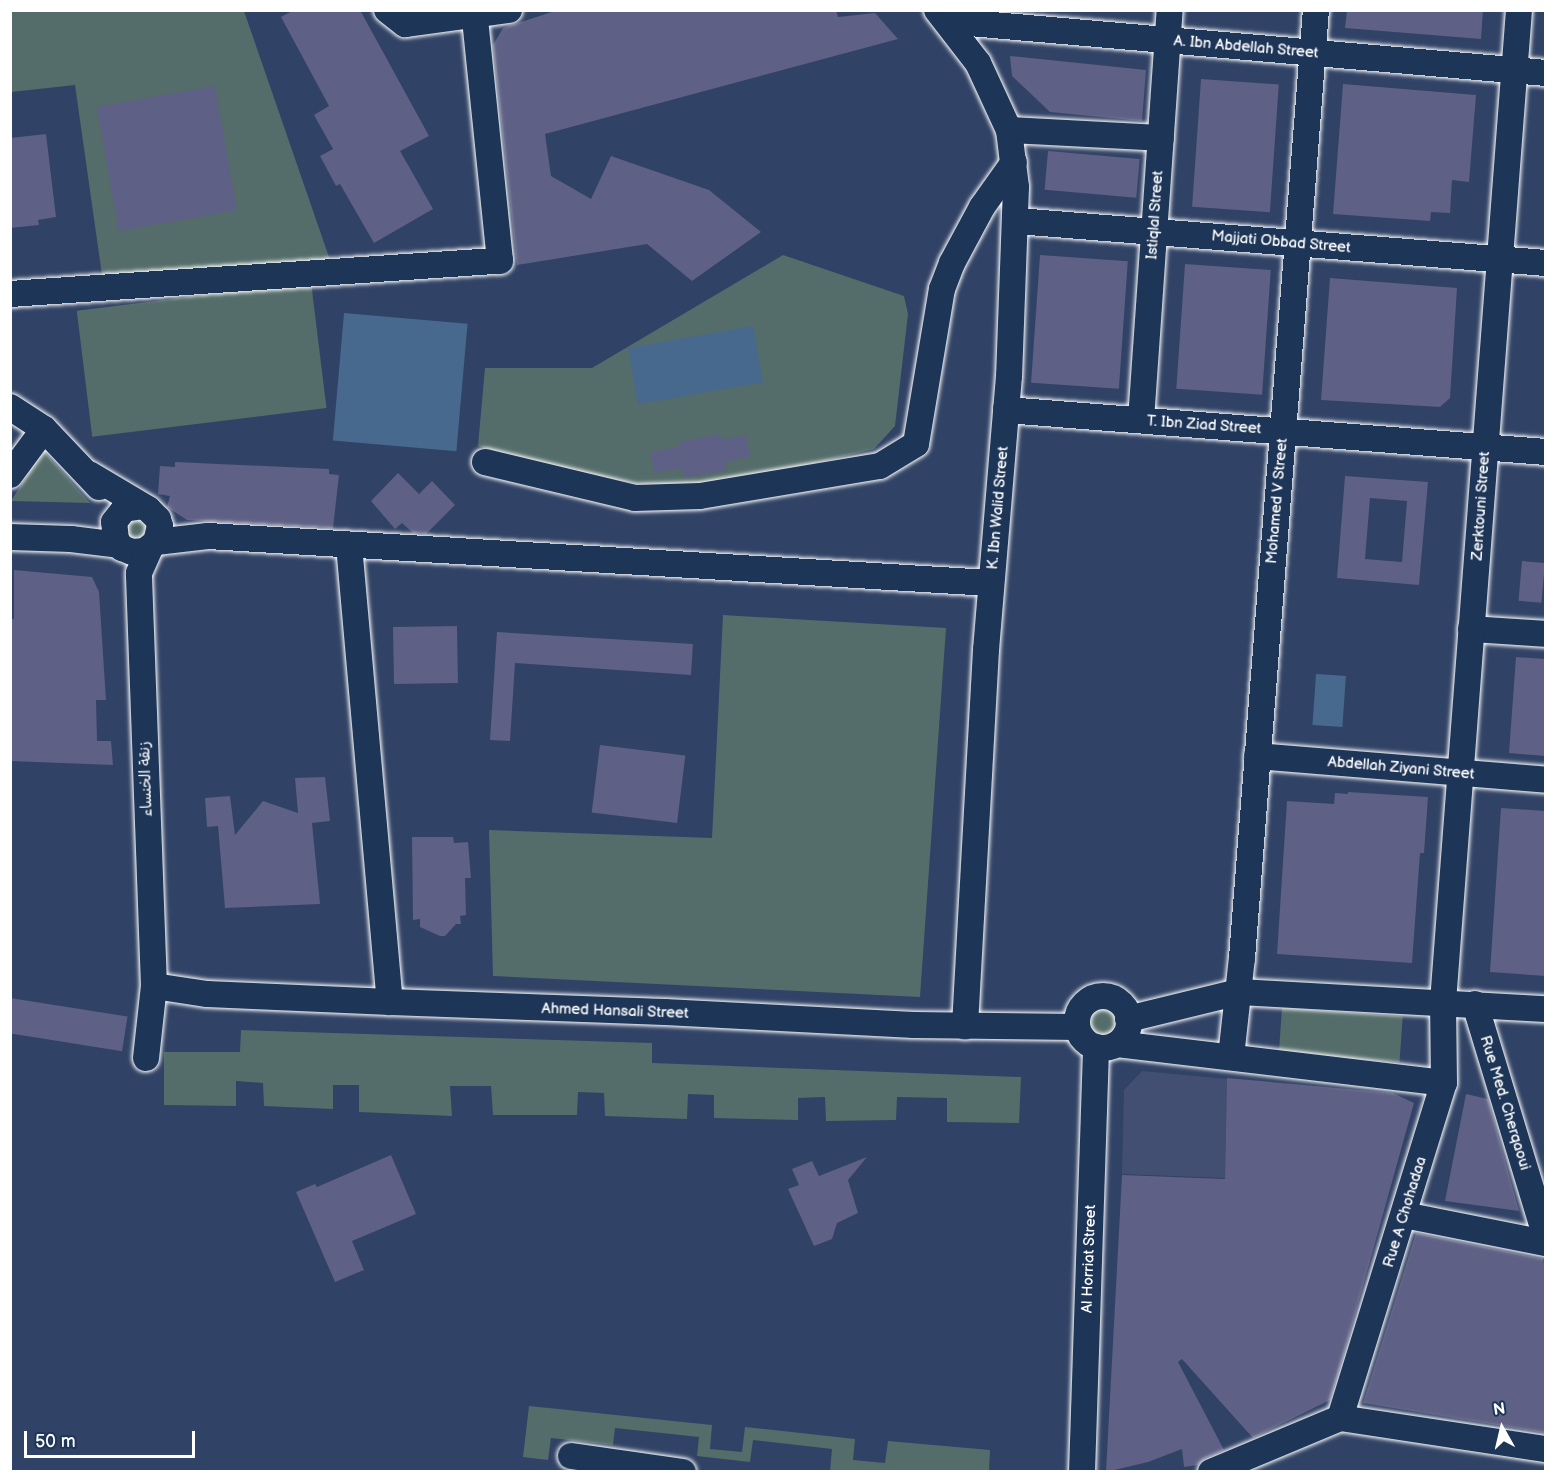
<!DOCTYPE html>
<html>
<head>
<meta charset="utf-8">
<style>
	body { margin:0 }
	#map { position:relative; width:1556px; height:1482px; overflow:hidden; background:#304265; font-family:"Balsamiq Sans","Playpen Sans Arabic",sans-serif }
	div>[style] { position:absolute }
	.built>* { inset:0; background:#424f72 }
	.green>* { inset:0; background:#546d6a; transform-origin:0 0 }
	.round { border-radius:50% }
	.water>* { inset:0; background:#46698d; transform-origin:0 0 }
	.building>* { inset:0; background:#5e6085; transform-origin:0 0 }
	.roads { filter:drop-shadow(0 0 2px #fff) drop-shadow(0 0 2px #fff) }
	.street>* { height:26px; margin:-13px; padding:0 13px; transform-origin:13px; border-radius:13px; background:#1d3557 }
	.street>.ring { margin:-13px; padding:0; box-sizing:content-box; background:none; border:26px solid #1d3557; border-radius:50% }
	span { translate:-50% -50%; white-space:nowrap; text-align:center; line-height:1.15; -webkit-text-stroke:4.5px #1d3557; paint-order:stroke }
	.street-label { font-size:15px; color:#fff }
	.frame { position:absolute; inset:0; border:12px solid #fff; pointer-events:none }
	.north { position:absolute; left:1472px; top:1398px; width:60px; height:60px; -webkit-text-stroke:4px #1d3557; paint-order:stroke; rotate:352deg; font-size:16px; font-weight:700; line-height:24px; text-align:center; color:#fff }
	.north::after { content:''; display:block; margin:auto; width:21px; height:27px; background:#fff; clip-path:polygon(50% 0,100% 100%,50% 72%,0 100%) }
	.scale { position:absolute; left:24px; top:1431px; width:171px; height:27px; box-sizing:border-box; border:3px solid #fff; border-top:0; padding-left:8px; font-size:18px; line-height:21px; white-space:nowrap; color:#fff; -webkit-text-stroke:4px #1d3557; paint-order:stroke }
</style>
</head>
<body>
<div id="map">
	<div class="built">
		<i style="clip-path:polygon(1142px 1071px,1227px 1079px,1225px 1178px,1122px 1174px,1124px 1090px)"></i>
	</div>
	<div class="green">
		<i style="clip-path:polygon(10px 11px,244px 11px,330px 260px,102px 275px,75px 85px,11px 92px)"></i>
		<i style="clip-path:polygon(783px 255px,904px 296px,908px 314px,895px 426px,874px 449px,739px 481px,651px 486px,571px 471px,478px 446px,485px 368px,592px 368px)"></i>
		<i style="left:311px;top:282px;width:127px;height:236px;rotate:83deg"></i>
		<i style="clip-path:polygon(43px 450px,90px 503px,11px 501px)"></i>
		<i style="clip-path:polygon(132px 518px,142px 519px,147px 525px,145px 538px,132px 542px,124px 528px)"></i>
		<i style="clip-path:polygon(723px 615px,946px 628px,920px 997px,493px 976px,489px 830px,712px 838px)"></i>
		<i class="round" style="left:1087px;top:1006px;width:32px;height:32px"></i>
		<i style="left:1282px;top:1008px;width:121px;height:46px;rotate:4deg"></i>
		<i style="clip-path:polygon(241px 1030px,652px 1043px,652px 1063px,1021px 1077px,1019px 1123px,947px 1122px,947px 1098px,897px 1097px,896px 1120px,826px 1121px,825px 1097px,798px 1098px,798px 1120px,714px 1118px,714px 1095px,688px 1094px,687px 1119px,605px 1116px,604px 1093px,578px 1092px,577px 1115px,493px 1115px,491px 1086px,450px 1086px,452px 1116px,359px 1112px,359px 1085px,333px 1085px,333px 1109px,264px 1106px,263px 1083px,236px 1081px,236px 1106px,164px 1105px,164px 1052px,240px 1052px)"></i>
		<i style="clip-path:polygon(529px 1406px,712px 1425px,710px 1449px,742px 1452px,745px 1427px,855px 1439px,853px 1460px,885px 1463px,888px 1441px,990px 1450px,989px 1471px,830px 1471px,832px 1449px,753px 1440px,750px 1462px,697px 1456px,699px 1437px,615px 1428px,613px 1445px,551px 1438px,548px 1460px,523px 1457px)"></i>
	</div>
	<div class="water">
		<i style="left:344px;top:313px;width:124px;height:128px;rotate:5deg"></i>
		<i style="left:753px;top:326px;width:57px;height:127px;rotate:80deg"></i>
		<i style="left:1316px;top:674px;width:30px;height:51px;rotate:4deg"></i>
	</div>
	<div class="building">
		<i style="clip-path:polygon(294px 10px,360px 10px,429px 136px,400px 151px,433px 209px,374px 243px,340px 184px,336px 186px,320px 156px,333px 149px,314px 115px,329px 106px,281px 17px)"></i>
		<i style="clip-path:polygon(558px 10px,836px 10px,838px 17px,875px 13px,898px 39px,545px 134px,551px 176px,591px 199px,611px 156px,709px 190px,761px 232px,692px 281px,647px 244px,517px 265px,493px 45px,503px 28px)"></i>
		<i style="clip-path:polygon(1347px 10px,1483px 10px,1481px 39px,1345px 28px)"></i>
		<i style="clip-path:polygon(1010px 56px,1146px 70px,1142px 121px,1050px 112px,1012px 76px)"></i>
		<i style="left:1201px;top:79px;width:78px;height:128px;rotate:4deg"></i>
		<i style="clip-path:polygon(1343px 84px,1476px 95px,1469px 182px,1452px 180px,1450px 213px,1431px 212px,1430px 221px,1333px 214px)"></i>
		<i style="left:215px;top:86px;width:126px;height:120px;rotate:80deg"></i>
		<i style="clip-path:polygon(46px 134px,56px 217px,38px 220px,39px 225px,10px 228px,10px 138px)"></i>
		<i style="left:1048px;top:151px;width:92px;height:39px;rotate:5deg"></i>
		<i style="left:1040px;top:255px;width:88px;height:128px;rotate:4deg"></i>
		<i style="left:1185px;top:264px;width:86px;height:125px;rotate:4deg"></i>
		<i style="clip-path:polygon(1330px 278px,1457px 288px,1450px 398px,1440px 407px,1321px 400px)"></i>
		<i style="clip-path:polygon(720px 434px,721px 440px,746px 435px,750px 457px,725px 462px,727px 470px,684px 478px,682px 468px,654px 473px,651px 452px,679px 447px,678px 442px)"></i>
		<i style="clip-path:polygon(175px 462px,329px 469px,329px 474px,339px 475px,333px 528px,187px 520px,167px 507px,170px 496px,158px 494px,160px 466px,175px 467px)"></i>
		<i style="clip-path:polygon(398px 473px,419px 494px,432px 481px,455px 505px,426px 534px,413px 533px,402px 523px,395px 529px,371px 501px)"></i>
		<i style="clip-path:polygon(evenodd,1345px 476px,1428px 482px,1419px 585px,1337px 578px,1345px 476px,1370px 498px,1407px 501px,1402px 562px,1365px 559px,1370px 498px)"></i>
		<i style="left:1522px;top:561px;width:23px;height:40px;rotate:5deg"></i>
		<i style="clip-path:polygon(14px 570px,92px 577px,99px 592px,106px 700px,96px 700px,97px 741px,111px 741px,113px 765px,10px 761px,10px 619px,14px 619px)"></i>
		<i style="left:457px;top:626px;width:57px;height:64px;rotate:89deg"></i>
		<i style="clip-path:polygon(497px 632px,693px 644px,691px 675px,515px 663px,510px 741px,490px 740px)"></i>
		<i style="clip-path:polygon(1516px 657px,1545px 659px,1545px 756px,1509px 753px)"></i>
		<i style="left:600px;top:745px;width:86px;height:68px;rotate:7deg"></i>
		<i style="clip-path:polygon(325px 777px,330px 821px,312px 823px,320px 904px,225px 908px,218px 826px,207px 827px,205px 798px,230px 796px,235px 835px,263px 801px,298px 813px,295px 778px)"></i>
		<i style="clip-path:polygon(1348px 792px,1428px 797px,1424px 853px,1420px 853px,1412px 963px,1277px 954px,1287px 801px,1334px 804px,1335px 793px,1348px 794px)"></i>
		<i style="clip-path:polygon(1501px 808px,1545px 811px,1545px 976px,1490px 972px)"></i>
		<i style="clip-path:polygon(412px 837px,453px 837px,454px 843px,468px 842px,471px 878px,465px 878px,466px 915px,460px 916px,461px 924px,456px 924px,445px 936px,440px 936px,420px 927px,420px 919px,413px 920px)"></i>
		<i style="left:10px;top:998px;width:119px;height:35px;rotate:9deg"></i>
		<i style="clip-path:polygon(1227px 1078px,1393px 1093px,1414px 1103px,1342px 1361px,1330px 1400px,1253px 1438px,1182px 1359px,1178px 1362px,1224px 1450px,1205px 1458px,1198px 1465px,1184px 1467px,1182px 1449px,1148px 1462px,1106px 1472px,1122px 1175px,1225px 1179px)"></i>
		<i style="clip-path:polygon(1466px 1094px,1488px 1099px,1519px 1211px,1445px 1201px)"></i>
		<i style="clip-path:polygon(391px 1155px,416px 1214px,352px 1241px,364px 1270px,335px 1282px,296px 1192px,315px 1184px,317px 1187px)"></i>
		<i style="clip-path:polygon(867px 1157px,848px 1180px,858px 1213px,837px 1223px,832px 1239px,814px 1246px,788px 1189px,799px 1185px,792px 1169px,812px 1161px,819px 1176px)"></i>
		<i style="clip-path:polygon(1416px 1233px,1543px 1259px,1545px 1268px,1545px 1433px,1363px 1403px)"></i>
	</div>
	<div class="roads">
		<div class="street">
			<i style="left:387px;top:10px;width:23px;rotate:38deg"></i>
			<i style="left:405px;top:24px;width:105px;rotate:-7.7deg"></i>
			<i style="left:937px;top:10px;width:67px;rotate:52.3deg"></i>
			<i style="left:978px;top:63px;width:74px;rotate:65.2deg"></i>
			<i style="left:1009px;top:130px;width:57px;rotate:83deg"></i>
			<i style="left:1016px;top:187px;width:189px;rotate:92.1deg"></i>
			<i style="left:1009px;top:376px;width:275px;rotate:94.8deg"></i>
			<i style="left:986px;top:650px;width:377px;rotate:93.2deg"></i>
			<i style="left:947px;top:21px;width:601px;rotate:4.96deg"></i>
			<i style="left:1009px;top:130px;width:152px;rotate:3deg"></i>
			<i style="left:1017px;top:221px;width:531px;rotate:4.54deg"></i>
			<i style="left:10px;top:294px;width:491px;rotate:-3.9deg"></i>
			<i style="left:500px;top:261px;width:252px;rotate:-95.9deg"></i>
			<i style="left:10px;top:407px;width:40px;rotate:32.9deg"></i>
			<i style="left:44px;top:429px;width:80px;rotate:46.5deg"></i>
			<i style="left:1006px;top:410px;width:542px;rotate:4.45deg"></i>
			<i style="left:1141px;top:420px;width:411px;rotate:-86deg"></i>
			<i style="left:485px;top:462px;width:154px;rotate:13.5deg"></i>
			<i style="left:635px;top:498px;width:65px;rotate:-1.8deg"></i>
			<i style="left:700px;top:496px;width:182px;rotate:-9.5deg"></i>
			<i style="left:880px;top:466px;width:42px;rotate:-31.4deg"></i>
			<i style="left:916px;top:444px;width:157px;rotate:-80.5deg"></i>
			<i style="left:942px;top:289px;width:28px;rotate:-69deg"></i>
			<i style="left:952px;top:263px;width:64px;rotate:-61.8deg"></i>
			<i style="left:982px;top:207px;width:55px;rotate:-54.6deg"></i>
			<i style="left:89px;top:474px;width:69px;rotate:30.7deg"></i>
			<i style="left:148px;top:509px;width:14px;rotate:45deg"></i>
			<i style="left:158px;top:519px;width:7px;rotate:74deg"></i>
			<i style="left:160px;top:526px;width:16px;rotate:104deg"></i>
			<i style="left:156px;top:542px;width:14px;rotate:141deg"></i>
			<i style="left:145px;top:551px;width:13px;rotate:176deg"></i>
			<i style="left:132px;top:552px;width:11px;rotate:-158deg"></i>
			<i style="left:122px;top:548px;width:10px;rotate:-127deg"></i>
			<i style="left:116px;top:540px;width:18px;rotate:-96deg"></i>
			<i style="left:114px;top:522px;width:16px;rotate:-52deg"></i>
			<i style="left:124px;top:509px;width:18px;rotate:-9deg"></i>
			<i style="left:10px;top:475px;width:57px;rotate:-53.5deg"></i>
			<i style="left:10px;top:537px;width:61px;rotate:1.9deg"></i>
			<i style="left:71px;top:539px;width:48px;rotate:7.1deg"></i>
			<i style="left:156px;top:542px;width:52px;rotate:-6.6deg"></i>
			<i style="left:208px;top:536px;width:784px;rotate:3.44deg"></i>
			<i style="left:349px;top:545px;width:459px;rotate:84.9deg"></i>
			<i style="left:1471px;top:629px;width:75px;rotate:3.8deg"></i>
			<i style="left:1257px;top:756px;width:290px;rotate:4.7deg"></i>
			<i style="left:154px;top:986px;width:54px;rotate:8.6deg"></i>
			<i style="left:207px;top:994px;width:183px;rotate:2.5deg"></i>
			<i style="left:390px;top:1002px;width:275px;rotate:2.1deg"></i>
			<i style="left:665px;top:1012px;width:249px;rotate:3deg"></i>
			<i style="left:914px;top:1025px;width:163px;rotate:0.7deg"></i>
			<i class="ring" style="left:1077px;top:996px;width:26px;height:26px"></i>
			<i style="left:1475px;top:1004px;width:244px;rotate:73.1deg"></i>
			<i style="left:1128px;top:1019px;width:114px;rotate:-13.7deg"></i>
			<i style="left:1239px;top:992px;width:307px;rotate:3.2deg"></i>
			<i style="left:1117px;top:1044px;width:329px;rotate:6.8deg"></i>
			<i style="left:1231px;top:1057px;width:100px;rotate:-83.7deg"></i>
			<i style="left:1242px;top:958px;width:951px;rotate:-85.54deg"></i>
			<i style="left:146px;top:1058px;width:72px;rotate:-83.7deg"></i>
			<i style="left:154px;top:986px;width:413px;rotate:-92.1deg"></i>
			<i style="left:139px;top:573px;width:27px;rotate:-66deg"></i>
			<i style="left:1404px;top:1215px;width:145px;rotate:11.2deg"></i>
			<i style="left:1340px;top:1418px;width:351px;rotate:-72.8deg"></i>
			<i style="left:1444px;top:1083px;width:81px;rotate:-90.7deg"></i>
			<i style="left:1443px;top:1002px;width:995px;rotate:-85.62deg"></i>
			<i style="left:571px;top:1456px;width:113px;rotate:8.1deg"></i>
			<i style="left:1082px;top:1472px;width:425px;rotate:-88.1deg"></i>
			<i style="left:1211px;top:1472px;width:140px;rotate:-22.7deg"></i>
			<i style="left:1340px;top:1418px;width:208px;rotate:8.6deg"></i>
		</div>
	</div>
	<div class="street-label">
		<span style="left:1246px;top:47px;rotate:5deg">A. Ibn Abdellah Street</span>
		<span style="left:1155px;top:215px;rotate:-86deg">Istiqlal Street</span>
		<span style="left:1281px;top:242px;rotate:5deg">Majjati Obbad Street</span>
		<span style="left:1204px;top:425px;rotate:4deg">T. Ibn Ziad Street</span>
		<span style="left:1277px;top:501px;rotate:-85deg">Mohamed V Street</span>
		<span style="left:1481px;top:506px;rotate:-86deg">Zerktouni Street</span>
		<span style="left:998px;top:508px;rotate:-85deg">K. Ibn Walid Street</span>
		<span style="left:1401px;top:768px;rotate:5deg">Abdellah Ziyani Street</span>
		<span style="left:146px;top:779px;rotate:-92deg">زنقة الخنساء</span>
		<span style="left:615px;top:1011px;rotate:2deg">Ahmed Hansali Street</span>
		<span style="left:1505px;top:1103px;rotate:73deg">Rue Med. Cherqaoui</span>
		<span style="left:1405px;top:1212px;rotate:-73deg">Rue A Chohadaa</span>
		<span style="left:1089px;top:1259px;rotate:-88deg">Al Horriat Street</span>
	</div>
	<div class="frame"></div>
	<div class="north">N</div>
	<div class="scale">50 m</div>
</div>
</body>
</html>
